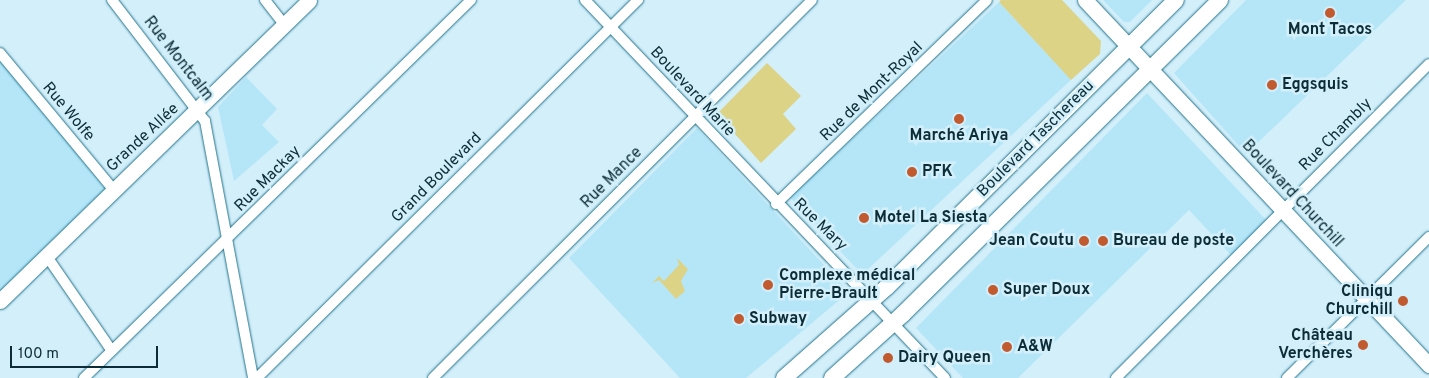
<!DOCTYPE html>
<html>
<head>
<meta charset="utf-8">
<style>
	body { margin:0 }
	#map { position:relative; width:1429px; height:378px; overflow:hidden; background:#d2effa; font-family:Overpass,sans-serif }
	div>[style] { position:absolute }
	.built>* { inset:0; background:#b4e6f8; transform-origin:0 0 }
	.green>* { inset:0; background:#ddd387 }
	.roads { filter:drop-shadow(0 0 1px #20728a) drop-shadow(0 0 1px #20728a) }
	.street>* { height:10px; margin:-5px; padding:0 5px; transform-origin:5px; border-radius:5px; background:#fff }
	.secondary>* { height:15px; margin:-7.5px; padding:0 7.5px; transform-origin:7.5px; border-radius:7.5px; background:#fff }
	.primary>* { height:16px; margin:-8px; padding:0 8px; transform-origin:8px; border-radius:8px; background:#fff }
	.dots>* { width:14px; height:14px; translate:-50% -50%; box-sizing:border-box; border:2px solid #d2effa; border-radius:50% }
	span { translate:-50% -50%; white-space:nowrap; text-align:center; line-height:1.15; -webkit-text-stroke:5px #d2effa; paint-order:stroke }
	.poi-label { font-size:16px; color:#0c2d37; font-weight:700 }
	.left { translate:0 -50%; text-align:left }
	.right { translate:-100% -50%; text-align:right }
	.street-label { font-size:16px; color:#0c2d37 }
	.scale { position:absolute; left:10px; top:346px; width:148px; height:22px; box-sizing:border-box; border:2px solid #0c2d37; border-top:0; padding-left:6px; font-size:15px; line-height:18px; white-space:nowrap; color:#0c2d37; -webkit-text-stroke:4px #d2effa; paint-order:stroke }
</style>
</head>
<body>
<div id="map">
	<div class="built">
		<i style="clip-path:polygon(1103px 0,1152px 0,1130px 22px,1124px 22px)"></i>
		<i style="clip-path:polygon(1246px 0,1406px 0,1246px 154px,1174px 73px)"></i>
		<i style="left:999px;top:2px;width:106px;height:286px;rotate:47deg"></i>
		<i style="clip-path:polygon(0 59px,106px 190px,0 291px)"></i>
		<i style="clip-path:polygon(246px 77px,277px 109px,262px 125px,279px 142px,234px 181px,218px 107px)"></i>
		<i style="clip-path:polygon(1147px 93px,1267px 221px,1231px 255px,1189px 210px,1018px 378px,963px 378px,916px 328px)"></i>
		<i style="clip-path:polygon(697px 128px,849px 292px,746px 378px,680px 378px,569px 258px)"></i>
	</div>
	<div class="green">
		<i style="clip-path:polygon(1001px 0,1062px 0,1101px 41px,1100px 54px,1071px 80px,999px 2px)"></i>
		<i style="clip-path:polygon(767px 63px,801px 96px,783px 114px,796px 129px,761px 163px,717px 114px)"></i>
		<i style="clip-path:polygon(677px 258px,688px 269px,681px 281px,685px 291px,676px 299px,659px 280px,652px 283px,659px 276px,664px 281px,679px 265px)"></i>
	</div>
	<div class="roads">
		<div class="street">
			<i style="left:112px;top:0;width:153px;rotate:52.5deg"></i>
			<i style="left:205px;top:121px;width:261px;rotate:79.4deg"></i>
			<i style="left:265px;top:0;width:31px;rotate:52deg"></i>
			<i style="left:585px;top:0;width:522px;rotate:46.4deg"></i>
			<i style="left:0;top:53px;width:177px;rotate:50.3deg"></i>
			<i style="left:776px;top:204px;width:293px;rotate:-44deg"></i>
			<i style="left:46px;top:255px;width:116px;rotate:55.5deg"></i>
			<i style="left:84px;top:378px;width:541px;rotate:-44.33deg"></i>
			<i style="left:257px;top:378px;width:537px;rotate:-44.77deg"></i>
			<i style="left:433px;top:378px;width:535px;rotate:-44.92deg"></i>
			<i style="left:1116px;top:378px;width:443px;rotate:-45.1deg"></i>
			<i style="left:1287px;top:378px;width:200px;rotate:-44.8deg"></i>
		</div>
		<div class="secondary">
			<i style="left:1085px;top:0;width:502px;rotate:46.7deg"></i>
			<i style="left:0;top:301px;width:431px;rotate:-44.2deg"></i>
		</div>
		<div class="primary">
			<i style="left:784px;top:378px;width:137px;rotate:-41.5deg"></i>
			<i style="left:887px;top:287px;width:407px;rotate:-44.8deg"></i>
			<i style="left:832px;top:378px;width:96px;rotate:-42deg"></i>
			<i style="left:903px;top:314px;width:446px;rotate:-44.7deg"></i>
		</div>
	</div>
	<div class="dots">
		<i style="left:1330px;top:13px;background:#c15a2f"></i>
		<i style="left:1272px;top:85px;background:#c15a2f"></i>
		<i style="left:959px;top:119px;background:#c15a2f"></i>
		<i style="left:912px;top:172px;background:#c15a2f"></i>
		<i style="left:864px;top:218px;background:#c15a2f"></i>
		<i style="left:1084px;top:241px;background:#c15a2f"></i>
		<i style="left:1103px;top:241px;background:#c15a2f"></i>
		<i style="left:768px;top:285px;background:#c15a2f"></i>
		<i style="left:993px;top:290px;background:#c15a2f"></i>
		<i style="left:1403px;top:301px;background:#c15a2f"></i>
		<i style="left:739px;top:319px;background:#c15a2f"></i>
		<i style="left:1363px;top:345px;background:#c15a2f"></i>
		<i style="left:1007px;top:347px;background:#c15a2f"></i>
		<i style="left:888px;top:358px;background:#c15a2f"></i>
	</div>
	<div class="poi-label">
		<span style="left:1330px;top:30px">Mont Tacos</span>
		<span class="left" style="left:1282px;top:85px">Eggsquis</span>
		<span style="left:959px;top:136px">Marché Ariya</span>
		<span class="left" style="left:922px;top:172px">PFK</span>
		<span class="left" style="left:874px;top:218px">Motel La Siesta</span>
		<span class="right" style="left:1074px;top:241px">Jean Coutu</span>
		<span class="left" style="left:1113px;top:241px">Bureau de poste</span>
		<span class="left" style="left:779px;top:285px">Complexe médical<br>Pierre-Brault</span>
		<span class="left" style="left:1003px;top:290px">Super Doux</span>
		<span class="right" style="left:1393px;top:301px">Cliniqu<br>Churchill</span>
		<span class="left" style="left:749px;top:319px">Subway</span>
		<span class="right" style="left:1353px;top:345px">Château<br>Verchères</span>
		<span class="left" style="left:1017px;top:347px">A&amp;W</span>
		<span class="left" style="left:898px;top:358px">Dairy Queen</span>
	</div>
	<div class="street-label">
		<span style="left:178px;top:59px;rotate:52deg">Rue Montcalm</span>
		<span style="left:692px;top:92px;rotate:47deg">Boulevard Marie</span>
		<span style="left:872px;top:92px;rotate:-44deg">Rue de Mont-Royal</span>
		<span style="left:68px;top:112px;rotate:50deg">Rue Wolfe</span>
		<span style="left:1336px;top:135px;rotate:-45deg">Rue Chambly</span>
		<span style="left:143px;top:138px;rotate:-43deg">Grande Allée</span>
		<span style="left:1036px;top:139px;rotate:-45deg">Boulevard Taschereau</span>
		<span style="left:437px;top:178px;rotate:-45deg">Grand Boulevard</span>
		<span style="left:612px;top:178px;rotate:-45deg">Rue Mance</span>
		<span style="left:268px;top:179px;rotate:-45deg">Rue Mackay</span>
		<span style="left:1292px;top:194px;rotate:47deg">Boulevard Churchill</span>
		<span style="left:820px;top:225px;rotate:44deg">Rue Mary</span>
	</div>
	<div class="scale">100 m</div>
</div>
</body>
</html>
